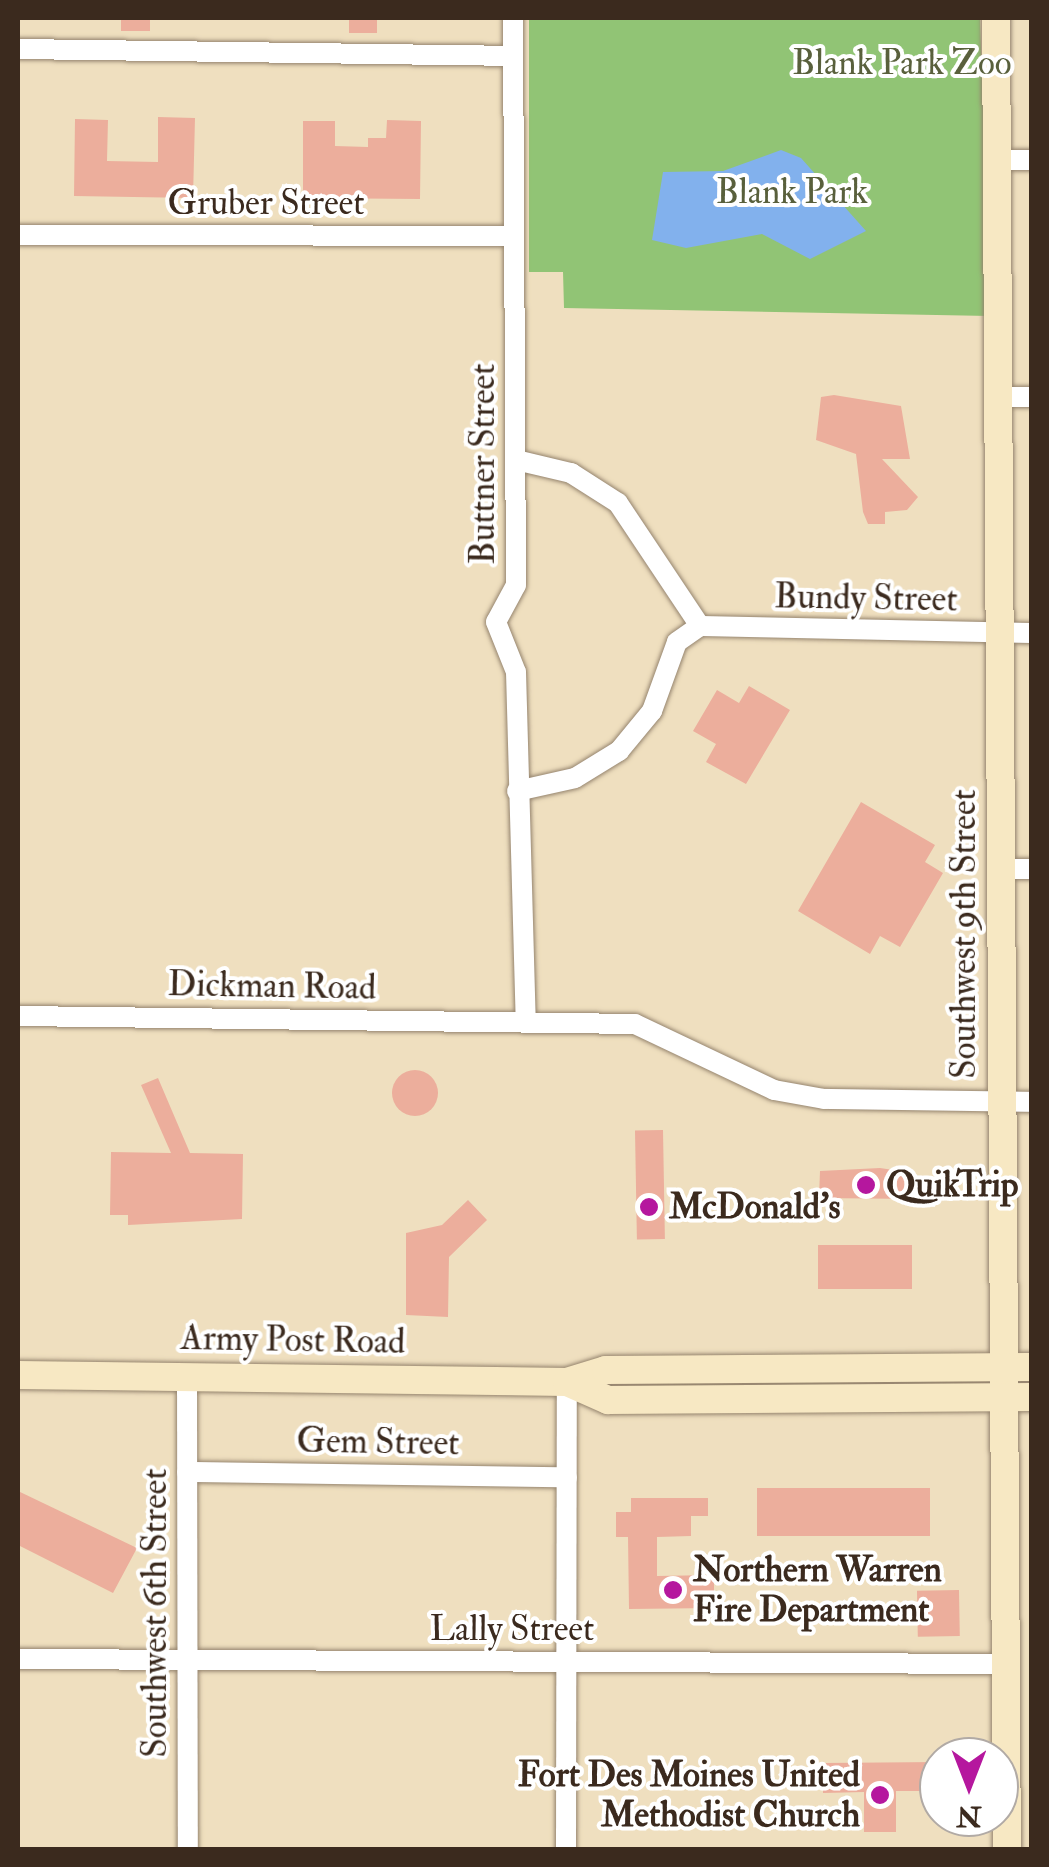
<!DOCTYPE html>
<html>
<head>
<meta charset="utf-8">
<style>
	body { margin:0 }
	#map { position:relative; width:1049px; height:1867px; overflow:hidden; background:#efdfbf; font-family:"IM FELL Double Pica",serif }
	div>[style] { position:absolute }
	.green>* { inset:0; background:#91c475 }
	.water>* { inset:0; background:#82b1ed }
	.building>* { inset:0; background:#ecae9c; transform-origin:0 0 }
	.round { border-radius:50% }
	.roads { filter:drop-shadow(0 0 2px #95846e) drop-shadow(0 0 2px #95846e) }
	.street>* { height:20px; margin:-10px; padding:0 10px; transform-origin:10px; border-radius:10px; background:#fff }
	.secondary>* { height:28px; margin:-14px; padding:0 14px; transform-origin:14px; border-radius:14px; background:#f7e8c3 }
	.dots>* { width:28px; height:28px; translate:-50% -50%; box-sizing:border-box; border:5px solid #fff; border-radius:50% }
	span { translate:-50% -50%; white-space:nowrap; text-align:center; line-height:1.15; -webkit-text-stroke:8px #fff; paint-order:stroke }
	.park-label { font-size:35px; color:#59603c }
	.street-label { font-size:35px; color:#3b2a1e }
	.poi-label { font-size:35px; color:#3b2a1e; font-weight:700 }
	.left { translate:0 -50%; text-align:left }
	.right { translate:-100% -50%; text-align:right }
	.frame { position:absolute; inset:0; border:20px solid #3b2a1e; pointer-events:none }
	.north { position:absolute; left:919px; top:1737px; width:100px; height:100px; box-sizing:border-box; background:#fff; border:2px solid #b1aaa5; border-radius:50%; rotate:180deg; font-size:28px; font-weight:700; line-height:40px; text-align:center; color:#3b2a1e }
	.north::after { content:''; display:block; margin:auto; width:35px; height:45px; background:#b5179e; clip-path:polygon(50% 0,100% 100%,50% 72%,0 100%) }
</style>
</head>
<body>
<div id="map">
	<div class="green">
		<i style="clip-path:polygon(529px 18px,980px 18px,990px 316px,564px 308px,563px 272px,529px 272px)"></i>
	</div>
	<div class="water">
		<i style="clip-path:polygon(781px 150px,801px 158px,866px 231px,810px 259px,762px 234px,686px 248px,652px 240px,663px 172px,723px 171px)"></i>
	</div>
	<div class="building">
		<i style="left:121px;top:18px;width:29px;height:13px"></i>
		<i style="left:349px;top:18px;width:28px;height:15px"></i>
		<i style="clip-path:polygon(158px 117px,195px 118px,193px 198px,74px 196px,75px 119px,108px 120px,107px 161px,158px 162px)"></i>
		<i style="clip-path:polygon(387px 120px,421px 121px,420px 199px,303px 198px,303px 121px,335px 121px,335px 146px,368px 147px,368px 138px,386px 138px)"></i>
		<i style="clip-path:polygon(834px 395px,901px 406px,910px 459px,882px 459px,918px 497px,907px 510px,885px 512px,885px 524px,868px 524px,863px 512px,856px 454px,816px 440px,821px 397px)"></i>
		<i style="clip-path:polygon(749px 686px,790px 710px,746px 784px,706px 762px,716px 744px,693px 731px,717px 690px,739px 703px)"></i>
		<i style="clip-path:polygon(861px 802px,935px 845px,925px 862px,943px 873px,900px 947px,880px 936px,870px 954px,798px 911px)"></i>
		<i class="round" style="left:392px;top:1070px;width:46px;height:46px"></i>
		<i style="clip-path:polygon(158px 1078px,190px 1153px,243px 1154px,242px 1219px,128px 1225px,128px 1215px,110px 1215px,111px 1152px,171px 1153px,141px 1085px)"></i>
		<i style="left:663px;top:1130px;width:109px;height:28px;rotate:89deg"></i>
		<i style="clip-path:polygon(880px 1168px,913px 1173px,913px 1199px,819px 1198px,820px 1171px)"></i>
		<i style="clip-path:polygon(468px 1200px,487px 1220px,449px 1257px,448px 1317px,406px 1315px,406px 1233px,442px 1225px)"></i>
		<i style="left:818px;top:1245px;width:94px;height:44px"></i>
		<i style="left:930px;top:1488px;width:48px;height:173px;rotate:90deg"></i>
		<i style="clip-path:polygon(18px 1491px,137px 1548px,113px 1593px,18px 1545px)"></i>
		<i style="clip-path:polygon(631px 1498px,708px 1498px,708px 1516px,691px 1516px,691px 1536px,657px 1537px,657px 1576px,714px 1575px,714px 1608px,629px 1609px,628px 1537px,616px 1537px,616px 1512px,631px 1512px)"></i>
		<i style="left:959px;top:1590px;width:46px;height:42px;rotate:89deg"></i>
		<i style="clip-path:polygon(939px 1762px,939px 1791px,896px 1791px,896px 1832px,864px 1832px,864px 1792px,823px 1793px,823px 1763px)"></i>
	</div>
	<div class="roads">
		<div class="street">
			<i style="left:513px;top:18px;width:567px;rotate:89.7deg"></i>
			<i style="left:516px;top:585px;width:42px;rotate:118.4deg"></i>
			<i style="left:496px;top:622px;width:54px;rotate:68.2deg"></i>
			<i style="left:516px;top:672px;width:348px;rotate:88.4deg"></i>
			<i style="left:18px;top:49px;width:495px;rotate:0.8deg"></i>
			<i style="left:996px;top:160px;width:36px"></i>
			<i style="left:18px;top:235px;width:496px;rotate:0.1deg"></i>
			<i style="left:998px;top:397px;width:34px"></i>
			<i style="left:516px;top:460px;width:57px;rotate:13.3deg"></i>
			<i style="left:571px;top:473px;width:56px;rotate:32.6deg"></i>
			<i style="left:618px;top:503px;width:148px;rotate:56.3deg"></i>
			<i style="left:517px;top:791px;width:59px;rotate:-12.6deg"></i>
			<i style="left:575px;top:778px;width:52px;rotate:-31.5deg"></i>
			<i style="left:619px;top:751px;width:52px;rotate:-50.5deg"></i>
			<i style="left:652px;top:711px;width:73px;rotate:-70.1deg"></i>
			<i style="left:677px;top:642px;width:28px;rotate:-35deg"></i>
			<i style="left:700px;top:626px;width:332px;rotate:1.2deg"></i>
			<i style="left:1001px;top:869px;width:31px"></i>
			<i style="left:18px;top:1016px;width:617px;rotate:0.74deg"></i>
			<i style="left:635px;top:1024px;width:154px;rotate:25.4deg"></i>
			<i style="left:774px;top:1090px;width:51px;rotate:10.2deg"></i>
			<i style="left:824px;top:1099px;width:208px;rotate:0.8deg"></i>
			<i style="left:187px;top:1376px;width:474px;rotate:89.9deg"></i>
			<i style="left:187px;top:1472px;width:380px;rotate:0.8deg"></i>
			<i style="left:18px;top:1659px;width:988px;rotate:0.29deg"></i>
			<i style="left:566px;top:1850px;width:468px;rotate:-89.9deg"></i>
		</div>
		<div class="secondary">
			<i style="left:996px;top:18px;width:1832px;rotate:89.66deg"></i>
			<i style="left:18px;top:1375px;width:549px;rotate:0.73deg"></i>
			<i style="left:567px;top:1382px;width:41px;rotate:-17.1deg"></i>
			<i style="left:606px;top:1370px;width:426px;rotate:-0.4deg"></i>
			<i style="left:567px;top:1382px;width:45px;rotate:23.7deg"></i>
			<i style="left:608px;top:1400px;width:424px;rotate:-0.4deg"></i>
		</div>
	</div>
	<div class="dots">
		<i style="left:866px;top:1185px;background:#b5179e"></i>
		<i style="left:649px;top:1207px;background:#b5179e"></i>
		<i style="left:673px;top:1590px;background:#b5179e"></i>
		<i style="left:880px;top:1795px;background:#b5179e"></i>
	</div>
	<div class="park-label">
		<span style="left:902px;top:63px">Blank Park Zoo</span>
		<span style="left:792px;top:192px">Blank Park</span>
	</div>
	<div class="street-label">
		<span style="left:266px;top:203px">Gruber Street</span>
		<span style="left:483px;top:464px;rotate:-90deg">Buttner Street</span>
		<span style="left:866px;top:598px;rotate:1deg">Bundy Street</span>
		<span style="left:964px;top:934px;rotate:-90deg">Southwest 9th Street</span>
		<span style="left:272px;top:986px;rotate:1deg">Dickman Road</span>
		<span style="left:293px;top:1340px;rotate:1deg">Army Post Road</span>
		<span style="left:378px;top:1442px;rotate:1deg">Gem Street</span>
		<span style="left:155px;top:1613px;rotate:-90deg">Southwest 6th Street</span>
		<span style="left:512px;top:1629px">Lally Street</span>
	</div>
	<div class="poi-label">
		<span class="left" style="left:886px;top:1185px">QuikTrip</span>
		<span class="left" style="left:669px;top:1207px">McDonald's</span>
		<span class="left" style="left:693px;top:1590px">Northern Warren<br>Fire Department</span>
		<span class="right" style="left:860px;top:1795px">Fort Des Moines United<br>Methodist Church</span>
	</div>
	<div class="frame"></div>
	<div class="north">N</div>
</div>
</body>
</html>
